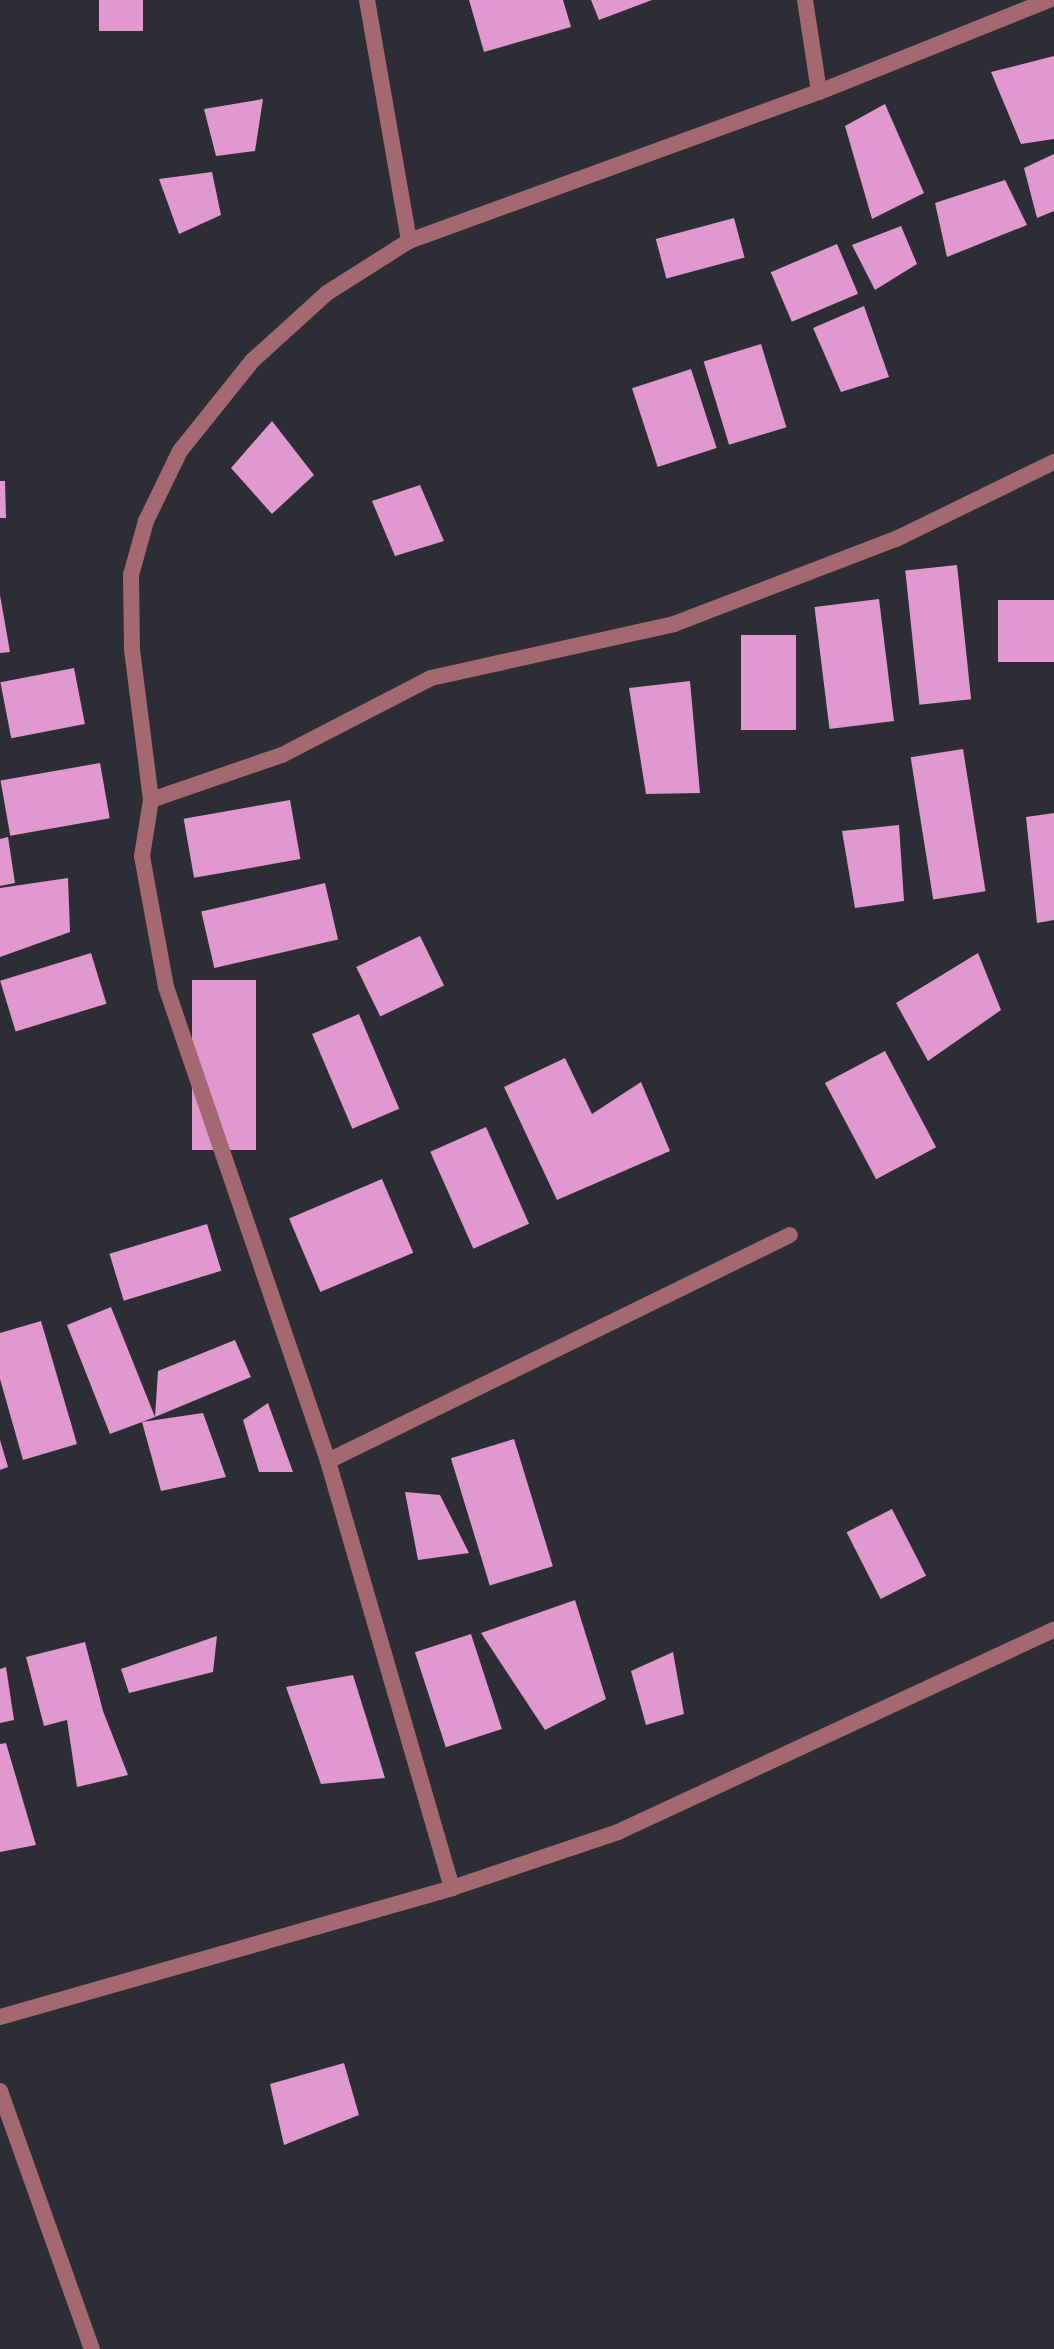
<!DOCTYPE html>
<html>
<head>
<meta charset="utf-8">
<style>
	body { margin:0 }
	#map { position:relative; width:1054px; height:2349px; overflow:hidden; background:#2d2d35; font-family:Roboto,sans-serif }
	div>[style] { position:absolute }
	.building>* { inset:0; background:#e098ce; transform-origin:0 0 }
	.service>* { height:16px; margin:-8px; padding:0 8px; transform-origin:8px; border-radius:8px; background:#a36870 }
	.minor>* { height:16px; margin:-8px; padding:0 8px; transform-origin:8px; border-radius:8px; background:#a36870 }
	.tertiary>* { height:16px; margin:-8px; padding:0 8px; transform-origin:8px; border-radius:8px; background:#a36870 }
	span { translate:-50% -50%; white-space:nowrap; text-align:center; line-height:1.15; -webkit-text-stroke:8px #23232b; paint-order:stroke }
</style>
</head>
<body>
<div id="map">
	<div class="building">
		<i style="left:99px;top:0;width:44px;height:31px"></i>
		<i style="clip-path:polygon(469px 0,563px 0,571px 27px,484px 52px)"></i>
		<i style="clip-path:polygon(591px 0,652px 0,599px 20px)"></i>
		<i style="clip-path:polygon(1054px 56px,1054px 139px,1021px 144px,991px 72px)"></i>
		<i style="clip-path:polygon(263px 99px,255px 151px,216px 156px,204px 109px)"></i>
		<i style="clip-path:polygon(885px 104px,924px 193px,872px 219px,845px 126px)"></i>
		<i style="clip-path:polygon(1054px 154px,1054px 211px,1037px 218px,1024px 168px)"></i>
		<i style="clip-path:polygon(212px 172px,221px 215px,179px 234px,159px 179px)"></i>
		<i style="clip-path:polygon(1005px 180px,1027px 225px,947px 257px,935px 203px)"></i>
		<i style="left:734px;top:218px;width:41px;height:81px;rotate:75deg"></i>
		<i style="clip-path:polygon(901px 226px,917px 264px,875px 290px,852px 245px)"></i>
		<i style="left:837px;top:244px;width:54px;height:72px;rotate:67deg"></i>
		<i style="clip-path:polygon(864px 306px,889px 377px,841px 392px,813px 328px)"></i>
		<i style="left:761px;top:344px;width:87px;height:60px;rotate:73deg"></i>
		<i style="left:691px;top:369px;width:83px;height:62px;rotate:72deg"></i>
		<i style="clip-path:polygon(272px 421px,314px 475px,272px 514px,231px 468px)"></i>
		<i style="clip-path:polygon(0 481px,5px 481px,6px 518px,0 518px)"></i>
		<i style="clip-path:polygon(420px 485px,444px 541px,395px 556px,372px 501px)"></i>
		<i style="left:957px;top:565px;width:135px;height:52px;rotate:84deg"></i>
		<i style="clip-path:polygon(0 595px,10px 652px,0 653px)"></i>
		<i style="left:879px;top:599px;width:123px;height:65px;rotate:83deg"></i>
		<i style="left:1054px;top:600px;width:62px;height:56px;rotate:90deg"></i>
		<i style="left:796px;top:635px;width:95px;height:55px;rotate:90deg"></i>
		<i style="left:74px;top:668px;width:57px;height:75px;rotate:79deg"></i>
		<i style="clip-path:polygon(690px 681px,700px 793px,646px 794px,629px 688px)"></i>
		<i style="left:963px;top:749px;width:144px;height:53px;rotate:81deg"></i>
		<i style="left:100px;top:763px;width:56px;height:101px;rotate:80deg"></i>
		<i style="left:290px;top:800px;width:60px;height:108px;rotate:80deg"></i>
		<i style="clip-path:polygon(1054px 813px,1054px 920px,1037px 923px,1026px 817px)"></i>
		<i style="clip-path:polygon(899px 825px,904px 901px,855px 908px,842px 831px)"></i>
		<i style="clip-path:polygon(8px 837px,15px 883px,0 886px,0 839px)"></i>
		<i style="clip-path:polygon(68px 878px,70px 932px,0 957px,0 888px)"></i>
		<i style="left:325px;top:883px;width:58px;height:127px;rotate:77deg"></i>
		<i style="left:420px;top:936px;width:55px;height:71px;rotate:64deg"></i>
		<i style="left:91px;top:953px;width:53px;height:95px;rotate:73deg"></i>
		<i style="clip-path:polygon(978px 953px,1001px 1010px,928px 1061px,896px 1003px)"></i>
		<i style="left:192px;top:980px;width:64px;height:170px"></i>
		<i style="left:359px;top:1014px;width:103px;height:51px;rotate:67deg"></i>
		<i style="left:885px;top:1051px;width:109px;height:68px;rotate:62deg"></i>
		<i style="clip-path:polygon(565px 1058px,592px 1114px,641px 1082px,670px 1151px,557px 1200px,504px 1087px)"></i>
		<i style="left:486px;top:1127px;width:106px;height:61px;rotate:66deg"></i>
		<i style="left:382px;top:1179px;width:80px;height:101px;rotate:67deg"></i>
		<i style="left:207px;top:1224px;width:49px;height:102px;rotate:73deg"></i>
		<i style="clip-path:polygon(111px 1307px,155px 1417px,142px 1422px,203px 1413px,226px 1477px,161px 1491px,142px 1422px,110px 1434px,67px 1325px)"></i>
		<i style="clip-path:polygon(41px 1321px,77px 1444px,23px 1460px,0 1379px,0 1333px)"></i>
		<i style="clip-path:polygon(235px 1340px,251px 1377px,155px 1417px,158px 1371px)"></i>
		<i style="clip-path:polygon(268px 1403px,293px 1472px,259px 1472px,243px 1420px)"></i>
		<i style="left:514px;top:1439px;width:133px;height:66px;rotate:73deg"></i>
		<i style="clip-path:polygon(0 1440px,8px 1467px,0 1470px)"></i>
		<i style="clip-path:polygon(405px 1492px,440px 1495px,469px 1553px,418px 1560px)"></i>
		<i style="left:892px;top:1509px;width:75px;height:51px;rotate:63deg"></i>
		<i style="clip-path:polygon(575px 1600px,606px 1699px,545px 1730px,481px 1633px)"></i>
		<i style="left:471px;top:1634px;width:100px;height:59px;rotate:72deg"></i>
		<i style="clip-path:polygon(217px 1636px,213px 1672px,129px 1693px,121px 1669px)"></i>
		<i style="clip-path:polygon(85px 1642px,103px 1711px,128px 1775px,77px 1787px,67px 1720px,44px 1726px,26px 1657px)"></i>
		<i style="clip-path:polygon(673px 1652px,684px 1714px,646px 1725px,631px 1671px)"></i>
		<i style="clip-path:polygon(6px 1667px,14px 1720px,0 1723px,0 1669px)"></i>
		<i style="clip-path:polygon(353px 1675px,385px 1778px,321px 1784px,286px 1687px)"></i>
		<i style="clip-path:polygon(6px 1743px,36px 1845px,0 1852px,0 1744px)"></i>
		<i style="clip-path:polygon(344px 2063px,359px 2115px,284px 2145px,270px 2084px)"></i>
	</div>
	<div class="service">
		<i style="left:0;top:2091px;width:274px;rotate:70.4deg"></i>
	</div>
	<div class="minor">
		<i style="left:367px;top:0;width:245px;rotate:80.1deg"></i>
		<i style="left:805px;top:0;width:93px;rotate:81.3deg"></i>
		<i style="left:151px;top:800px;width:139px;rotate:-19deg"></i>
		<i style="left:282px;top:755px;width:168px;rotate:-27.3deg"></i>
		<i style="left:431px;top:678px;width:249px;rotate:-12.5deg"></i>
		<i style="left:674px;top:624px;width:238px;rotate:-21deg"></i>
		<i style="left:896px;top:539px;width:176px;rotate:-26deg"></i>
		<i style="left:328px;top:1461px;width:514px;rotate:-26.07deg"></i>
		<i style="left:452px;top:1888px;width:445px;rotate:-106.2deg"></i>
		<i style="left:328px;top:1461px;width:501px;rotate:-108.87deg"></i>
		<i style="left:166px;top:987px;width:133px;rotate:-100.4deg"></i>
		<i style="left:142px;top:856px;width:57px;rotate:-80.9deg"></i>
		<i style="left:151px;top:800px;width:152px;rotate:-97.2deg"></i>
		<i style="left:132px;top:649px;width:74px;rotate:-90.8deg"></i>
		<i style="left:131px;top:575px;width:56px;rotate:-74.5deg"></i>
		<i style="left:146px;top:521px;width:78px;rotate:-64.1deg"></i>
		<i style="left:180px;top:451px;width:115px;rotate:-51.3deg"></i>
		<i style="left:252px;top:361px;width:101px;rotate:-42.2deg"></i>
		<i style="left:327px;top:293px;width:97px;rotate:-32.4deg"></i>
		<i style="left:409px;top:241px;width:436px;rotate:-20deg"></i>
		<i style="left:819px;top:92px;width:248px;rotate:-21.8deg"></i>
	</div>
	<div class="tertiary">
		<i style="left:0;top:2017px;width:470px;rotate:-15.9deg"></i>
		<i style="left:452px;top:1888px;width:175px;rotate:-18.6deg"></i>
		<i style="left:618px;top:1832px;width:481px;rotate:-24.9deg"></i>
	</div>
</div>
</body>
</html>
